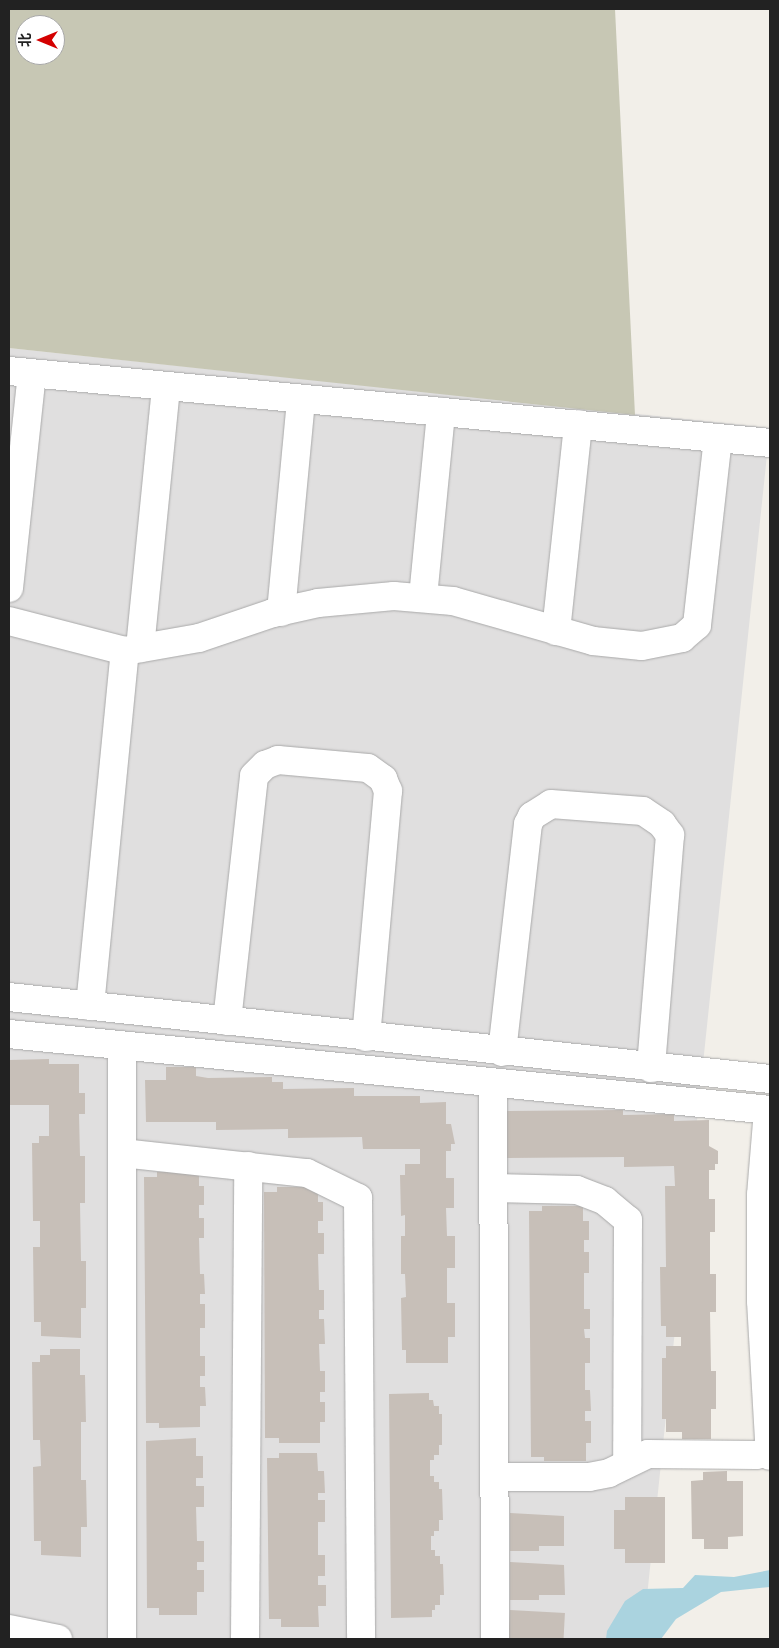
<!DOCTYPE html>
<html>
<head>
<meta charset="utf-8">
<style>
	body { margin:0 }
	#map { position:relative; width:779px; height:1648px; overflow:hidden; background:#f2efe9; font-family:"Fira Sans Condensed","Noto Sans SC",sans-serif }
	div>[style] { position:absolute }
	.residential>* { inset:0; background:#e0dfdf; transform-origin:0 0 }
	.construction>* { inset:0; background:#c7c7b4 }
	.water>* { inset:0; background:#aad3df }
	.building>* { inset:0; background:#c7bfb8; transform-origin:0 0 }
	.roads { filter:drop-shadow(0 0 1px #a9a9a9) drop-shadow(0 0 1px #a9a9a9) }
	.minor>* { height:28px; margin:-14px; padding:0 14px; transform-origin:14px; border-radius:14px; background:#fff }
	span { translate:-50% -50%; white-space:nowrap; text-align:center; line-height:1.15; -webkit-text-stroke:4px #fff; paint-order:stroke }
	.frame { position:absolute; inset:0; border:10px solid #222; pointer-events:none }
	.north { position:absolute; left:15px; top:15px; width:50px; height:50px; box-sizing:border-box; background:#fff; border:1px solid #a7a7a7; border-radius:50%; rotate:270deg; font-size:14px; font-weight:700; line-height:20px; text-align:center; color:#222 }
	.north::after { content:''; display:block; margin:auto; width:18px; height:22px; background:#d40000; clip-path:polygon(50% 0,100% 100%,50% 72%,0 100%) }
</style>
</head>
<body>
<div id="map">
	<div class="residential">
		<i style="left:9px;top:348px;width:765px;height:1291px;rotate:6deg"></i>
	</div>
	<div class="construction">
		<i style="clip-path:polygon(evenodd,9px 9px,615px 9px,635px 415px,9px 348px,9px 9px,25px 25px,55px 25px,55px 55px,25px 55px,25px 25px)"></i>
	</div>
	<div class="water">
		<i style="clip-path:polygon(770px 1570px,770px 1587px,721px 1592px,676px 1619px,661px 1639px,606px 1639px,607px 1631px,625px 1601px,643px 1589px,683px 1588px,695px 1575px,734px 1577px)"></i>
	</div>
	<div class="building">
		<i style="clip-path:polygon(49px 1059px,49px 1064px,79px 1064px,79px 1093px,85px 1093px,85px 1114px,79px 1114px,80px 1156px,85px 1156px,85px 1203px,80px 1203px,81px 1261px,86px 1261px,86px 1308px,81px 1308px,81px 1338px,41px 1336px,41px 1322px,34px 1322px,33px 1247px,40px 1247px,40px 1221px,33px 1221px,32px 1143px,39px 1143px,39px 1136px,49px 1136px,49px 1105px,9px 1105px,9px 1060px)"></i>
		<i style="clip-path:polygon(166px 1067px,196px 1067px,196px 1076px,208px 1078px,272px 1077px,272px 1082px,283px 1082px,283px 1089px,354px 1088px,354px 1096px,420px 1096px,420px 1103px,446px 1102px,446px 1124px,451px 1124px,455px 1144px,451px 1144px,451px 1151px,446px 1151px,446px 1178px,454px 1178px,454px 1208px,446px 1208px,447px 1236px,455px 1236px,455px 1268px,447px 1268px,447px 1303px,455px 1303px,455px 1337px,448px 1337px,448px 1363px,406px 1363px,406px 1350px,402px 1350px,401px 1298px,406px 1297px,405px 1274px,401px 1274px,401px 1236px,405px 1236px,405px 1215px,401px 1216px,400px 1175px,405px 1175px,405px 1164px,420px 1164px,420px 1149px,363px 1149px,362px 1137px,288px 1138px,288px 1129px,216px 1130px,216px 1122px,146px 1122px,145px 1080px,166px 1080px)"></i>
		<i style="clip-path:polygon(623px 1110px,623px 1115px,674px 1114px,674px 1121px,709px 1120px,709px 1146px,718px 1151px,718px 1164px,715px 1164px,715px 1170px,709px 1170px,709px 1199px,715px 1199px,715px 1232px,710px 1232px,710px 1274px,716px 1274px,716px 1312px,710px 1312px,711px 1371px,716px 1371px,716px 1409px,711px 1409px,711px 1439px,682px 1439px,682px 1432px,666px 1432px,666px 1419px,662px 1419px,662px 1358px,666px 1358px,666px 1346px,681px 1346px,681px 1337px,666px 1337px,666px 1326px,661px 1326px,660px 1267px,666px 1267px,665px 1186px,675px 1186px,674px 1166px,624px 1167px,624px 1157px,506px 1158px,506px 1111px)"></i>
		<i style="clip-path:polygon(157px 1172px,199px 1172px,199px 1186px,204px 1186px,204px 1205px,199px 1205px,199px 1218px,204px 1218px,204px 1238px,199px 1238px,200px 1274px,204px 1274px,205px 1294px,200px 1294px,200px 1304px,205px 1304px,205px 1328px,200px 1328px,200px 1356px,205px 1356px,205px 1376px,200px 1376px,200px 1387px,205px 1387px,206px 1406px,200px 1406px,200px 1427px,159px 1428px,159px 1423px,146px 1423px,144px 1177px,157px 1177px)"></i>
		<i style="clip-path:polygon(277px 1187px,318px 1187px,318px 1202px,323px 1202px,323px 1221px,318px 1221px,318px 1233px,324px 1233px,324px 1254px,318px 1254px,319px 1290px,324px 1290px,324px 1310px,319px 1310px,319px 1319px,324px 1319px,325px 1344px,319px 1344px,320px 1371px,325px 1371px,325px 1392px,320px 1392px,320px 1402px,325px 1402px,325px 1422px,320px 1422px,320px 1443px,279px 1443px,279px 1438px,265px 1438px,264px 1192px,277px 1192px)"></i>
		<i style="clip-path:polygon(542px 1206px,583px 1206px,583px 1221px,589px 1221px,589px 1240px,584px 1240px,584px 1252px,589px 1252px,589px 1273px,584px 1273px,584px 1309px,590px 1309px,590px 1329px,584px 1329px,585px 1338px,590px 1338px,590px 1363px,585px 1363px,585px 1390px,590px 1390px,591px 1411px,585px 1411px,585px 1421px,591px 1421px,591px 1443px,586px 1443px,586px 1461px,544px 1461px,544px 1457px,531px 1457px,529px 1211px,542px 1211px)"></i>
		<i style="clip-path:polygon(50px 1349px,80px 1349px,80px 1375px,85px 1375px,86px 1422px,81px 1422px,81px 1480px,86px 1480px,87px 1527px,81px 1527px,81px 1557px,41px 1555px,41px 1541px,34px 1541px,33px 1467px,41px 1466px,40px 1440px,33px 1440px,32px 1362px,40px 1362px,40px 1355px,50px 1355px)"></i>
		<i style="clip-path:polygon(429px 1393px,429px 1400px,433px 1400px,434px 1406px,439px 1406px,439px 1414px,442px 1414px,442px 1445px,439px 1445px,439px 1455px,434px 1455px,434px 1460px,430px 1460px,430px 1476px,434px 1476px,434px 1482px,439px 1482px,439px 1489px,442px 1489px,443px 1520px,439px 1520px,439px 1531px,434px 1531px,434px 1536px,431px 1536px,431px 1550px,435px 1550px,435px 1556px,440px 1556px,440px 1564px,443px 1564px,444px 1595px,440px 1595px,440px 1605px,435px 1605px,435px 1610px,432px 1610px,432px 1617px,391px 1618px,389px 1394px)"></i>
		<i style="clip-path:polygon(196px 1438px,196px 1456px,203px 1456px,203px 1478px,196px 1478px,196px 1486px,204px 1486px,204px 1507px,196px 1507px,197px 1541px,204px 1541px,204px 1562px,197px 1562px,197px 1570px,204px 1570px,204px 1592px,197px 1592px,197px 1615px,159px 1615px,159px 1608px,147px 1608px,146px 1441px)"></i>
		<i style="clip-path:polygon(279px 1453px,317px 1453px,318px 1471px,324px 1471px,325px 1493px,318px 1493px,318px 1500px,325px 1500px,325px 1522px,318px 1522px,318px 1555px,325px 1555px,325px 1576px,318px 1576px,318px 1585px,326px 1585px,326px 1606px,318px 1606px,319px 1627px,281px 1627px,281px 1619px,269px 1619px,267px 1458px,279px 1458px)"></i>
		<i style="clip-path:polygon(727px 1471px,727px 1481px,743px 1481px,743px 1536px,728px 1537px,728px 1549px,704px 1549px,704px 1539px,692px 1539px,691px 1481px,703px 1480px,703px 1472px)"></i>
		<i style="clip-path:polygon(625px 1497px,665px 1497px,665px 1563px,625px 1563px,625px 1549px,614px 1549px,614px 1510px,625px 1510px)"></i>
		<i style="clip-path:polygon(510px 1513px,564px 1516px,564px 1546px,539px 1546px,539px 1551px,510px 1551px)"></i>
		<i style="clip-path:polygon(510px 1562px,564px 1565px,565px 1595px,539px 1595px,539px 1600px,510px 1600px)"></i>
		<i style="left:510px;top:1610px;width:55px;height:29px;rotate:3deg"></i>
	</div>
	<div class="roads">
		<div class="minor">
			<i style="left:9px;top:371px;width:764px;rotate:5.4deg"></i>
			<i style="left:9px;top:588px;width:215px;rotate:-83.9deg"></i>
			<i style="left:423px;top:597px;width:186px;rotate:-84.4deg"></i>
			<i style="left:281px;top:612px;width:214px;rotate:-84.6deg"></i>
			<i style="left:9px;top:621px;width:120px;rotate:14.5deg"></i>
			<i style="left:125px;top:651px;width:75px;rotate:-10deg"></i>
			<i style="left:199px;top:638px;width:78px;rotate:-18.7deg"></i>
			<i style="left:273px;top:613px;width:46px;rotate:-12.5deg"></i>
			<i style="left:318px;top:603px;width:76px;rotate:-5.3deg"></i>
			<i style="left:394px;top:596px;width:59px;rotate:4.8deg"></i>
			<i style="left:453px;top:601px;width:146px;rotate:15.9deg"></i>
			<i style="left:593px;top:641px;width:49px;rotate:5.8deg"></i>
			<i style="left:642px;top:646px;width:41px;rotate:-11.3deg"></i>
			<i style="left:682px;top:638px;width:20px;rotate:-41deg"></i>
			<i style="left:697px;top:625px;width:188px;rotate:-83.6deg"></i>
			<i style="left:556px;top:631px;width:208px;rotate:-83.9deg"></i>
			<i style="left:140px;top:648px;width:263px;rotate:-84.3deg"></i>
			<i style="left:9px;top:997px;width:765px;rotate:6.15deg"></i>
			<i style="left:90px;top:1006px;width:357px;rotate:-84.4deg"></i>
			<i style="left:227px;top:1021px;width:246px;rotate:-83.7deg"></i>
			<i style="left:254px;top:776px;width:16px;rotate:-45deg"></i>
			<i style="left:265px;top:765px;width:14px;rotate:-21deg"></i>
			<i style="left:278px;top:760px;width:90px;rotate:5.1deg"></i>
			<i style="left:368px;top:768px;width:19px;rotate:36deg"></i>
			<i style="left:383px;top:779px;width:13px;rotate:67deg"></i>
			<i style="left:388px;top:791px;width:247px;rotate:95.1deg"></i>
			<i style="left:9px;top:1034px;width:765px;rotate:5.7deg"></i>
			<i style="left:122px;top:1046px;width:593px;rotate:90deg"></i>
			<i style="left:502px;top:1052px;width:229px;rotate:-83.5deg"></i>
			<i style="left:528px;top:824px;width:9px;rotate:-63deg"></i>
			<i style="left:532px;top:816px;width:22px;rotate:-32deg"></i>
			<i style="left:551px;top:804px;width:92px;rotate:4.4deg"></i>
			<i style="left:643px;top:811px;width:23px;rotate:34deg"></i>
			<i style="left:662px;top:824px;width:14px;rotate:54deg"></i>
			<i style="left:670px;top:835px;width:234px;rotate:94.7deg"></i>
			<i style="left:493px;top:1084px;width:555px;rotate:89.79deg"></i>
			<i style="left:768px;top:1110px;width:85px;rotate:94.7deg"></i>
			<i style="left:761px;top:1195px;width:106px;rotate:90deg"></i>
			<i style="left:761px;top:1301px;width:155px;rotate:86.7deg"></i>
			<i style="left:122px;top:1153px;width:186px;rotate:6.2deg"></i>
			<i style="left:307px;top:1173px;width:57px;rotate:26.1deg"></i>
			<i style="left:358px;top:1198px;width:441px;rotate:89.6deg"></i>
			<i style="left:494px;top:1188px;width:83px;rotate:1.4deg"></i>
			<i style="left:577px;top:1190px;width:30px;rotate:21deg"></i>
			<i style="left:605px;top:1201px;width:30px;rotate:40deg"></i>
			<i style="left:628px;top:1220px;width:243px;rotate:90.2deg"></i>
			<i style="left:494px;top:1477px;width:95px"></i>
			<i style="left:589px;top:1477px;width:20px;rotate:-11deg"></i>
			<i style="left:609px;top:1473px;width:43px;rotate:-26deg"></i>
			<i style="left:648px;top:1454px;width:108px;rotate:0.5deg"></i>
			<i style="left:756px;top:1455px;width:13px;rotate:-13deg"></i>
			<i style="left:9px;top:1629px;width:50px;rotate:11.5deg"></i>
			<i style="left:245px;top:1639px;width:473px;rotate:-89.6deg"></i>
		</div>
	</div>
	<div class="frame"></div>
	<div class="north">北</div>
</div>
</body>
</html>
